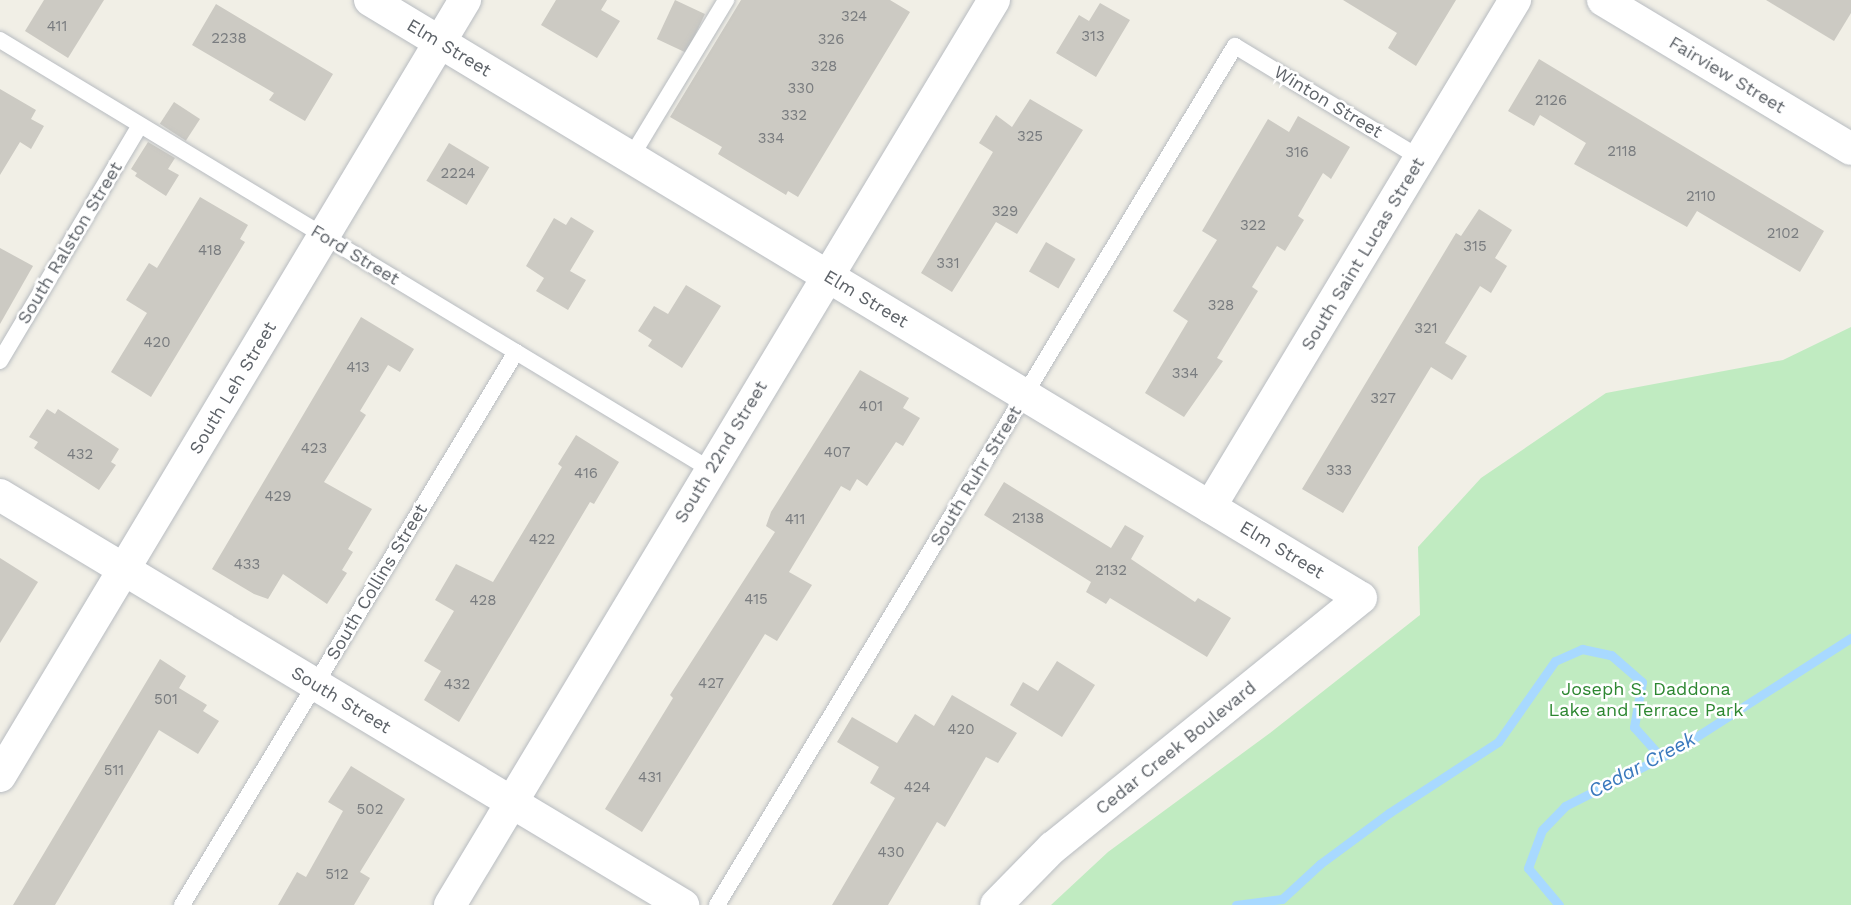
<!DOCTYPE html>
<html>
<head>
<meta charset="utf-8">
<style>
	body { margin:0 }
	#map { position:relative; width:1851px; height:905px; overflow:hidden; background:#f1efe6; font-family:"Work Sans",sans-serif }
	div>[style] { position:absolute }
	.green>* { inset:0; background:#c0ebc1 }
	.stream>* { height:9px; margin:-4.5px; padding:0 4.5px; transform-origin:4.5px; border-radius:4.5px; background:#a8d9ff }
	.building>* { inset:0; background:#cccac3; transform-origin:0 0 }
	.roads { filter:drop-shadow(0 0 2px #b8bcc1) drop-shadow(0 0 2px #b8bcc1) }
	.lane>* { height:16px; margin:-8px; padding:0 8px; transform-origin:8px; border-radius:8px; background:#fff }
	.street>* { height:32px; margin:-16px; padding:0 16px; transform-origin:16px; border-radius:16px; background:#fff }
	span { translate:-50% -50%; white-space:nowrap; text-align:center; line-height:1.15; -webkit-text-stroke:5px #fff; paint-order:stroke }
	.number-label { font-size:15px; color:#797c7f }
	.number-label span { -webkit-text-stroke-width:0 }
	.street-label { font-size:18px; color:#5d6268 }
	.park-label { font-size:18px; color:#2d8731 }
	.water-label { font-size:20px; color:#3a79bd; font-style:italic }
</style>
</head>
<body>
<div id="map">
	<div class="green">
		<i style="clip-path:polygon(1851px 327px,1851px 905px,1051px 905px,1108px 852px,1270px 733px,1420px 615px,1418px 547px,1481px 478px,1606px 393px,1783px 360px)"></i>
	</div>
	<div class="stream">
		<i style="left:1236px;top:905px;width:46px;rotate:-7.4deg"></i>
		<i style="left:1282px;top:899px;width:52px;rotate:-42.6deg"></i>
		<i style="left:1320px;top:864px;width:86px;rotate:-36.5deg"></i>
		<i style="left:1389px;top:813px;width:130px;rotate:-33.1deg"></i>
		<i style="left:1498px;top:742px;width:99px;rotate:-54.9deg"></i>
		<i style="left:1555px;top:661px;width:30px;rotate:-24deg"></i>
		<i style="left:1582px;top:649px;width:30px;rotate:12deg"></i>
		<i style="left:1611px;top:655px;width:41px;rotate:41.1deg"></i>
		<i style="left:1642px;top:682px;width:46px;rotate:100.1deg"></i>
		<i style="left:1634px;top:727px;width:40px;rotate:48deg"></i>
		<i style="left:1559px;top:905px;width:48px;rotate:-130deg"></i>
		<i style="left:1528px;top:868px;width:40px;rotate:-69.8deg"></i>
		<i style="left:1542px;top:830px;width:33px;rotate:-46deg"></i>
		<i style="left:1565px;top:806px;width:122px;rotate:-26.8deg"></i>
		<i style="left:1674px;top:751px;width:210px;rotate:-32.6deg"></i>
	</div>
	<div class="building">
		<i style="clip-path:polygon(44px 0,104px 0,68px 58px,25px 31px)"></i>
		<i style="clip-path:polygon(556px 0,607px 0,601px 10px,620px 21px,597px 58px,541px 25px)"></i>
		<i style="left:675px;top:0;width:33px;height:43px;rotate:25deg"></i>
		<i style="clip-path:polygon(741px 0,890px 0,910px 12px,798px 197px,788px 191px,786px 195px,718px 154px,722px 147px,670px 117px)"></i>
		<i style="clip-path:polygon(1343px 0,1456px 0,1416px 66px,1388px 48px,1397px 33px)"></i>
		<i style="clip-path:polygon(1766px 0,1851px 0,1851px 13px,1834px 41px)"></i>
		<i style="clip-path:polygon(1100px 3px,1130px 20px,1096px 77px,1056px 53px,1079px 15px,1089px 21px)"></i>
		<i style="clip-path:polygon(216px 4px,333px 74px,305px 121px,269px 100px,274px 93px,192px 45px)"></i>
		<i style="clip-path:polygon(1539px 59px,1824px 231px,1800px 272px,1697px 211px,1687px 227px,1574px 164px,1586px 143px,1540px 115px,1534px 126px,1508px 111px)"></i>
		<i style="clip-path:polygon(0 89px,36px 110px,31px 119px,44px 126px,31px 149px,20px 142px,0 175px)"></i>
		<i style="clip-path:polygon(1030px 99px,1083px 130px,1017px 234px,996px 222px,952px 292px,921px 273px,993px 152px,979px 143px,996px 115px,1012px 127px)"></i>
		<i style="left:174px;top:102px;width:31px;height:26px;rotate:33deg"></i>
		<i style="clip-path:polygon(1298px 116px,1350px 147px,1331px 179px,1323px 173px,1298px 216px,1304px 220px,1285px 251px,1277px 246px,1252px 287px,1258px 291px,1217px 358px,1223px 361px,1184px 417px,1145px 393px,1188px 321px,1173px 311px,1217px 240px,1202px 231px,1268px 119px,1289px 132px)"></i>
		<i style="clip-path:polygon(148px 142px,175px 158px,168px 169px,179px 175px,166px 196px,135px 176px,137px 173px,131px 169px)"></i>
		<i style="left:449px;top:143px;width:47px;height:44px;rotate:31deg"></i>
		<i style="clip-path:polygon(200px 197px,248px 225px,240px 239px,245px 242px,151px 397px,111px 372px,147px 313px,126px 300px,149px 263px,157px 268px)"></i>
		<i style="clip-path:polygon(1479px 209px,1512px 230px,1495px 258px,1507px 266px,1491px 293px,1480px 286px,1445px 343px,1467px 356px,1452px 380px,1431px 367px,1343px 513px,1302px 489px,1456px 233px,1461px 236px)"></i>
		<i style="clip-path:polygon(571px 217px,594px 231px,570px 271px,586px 280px,568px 310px,536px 291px,544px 278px,526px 266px,554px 218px,566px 225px)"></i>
		<i style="left:1046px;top:242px;width:34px;height:34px;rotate:30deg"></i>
		<i style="clip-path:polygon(0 248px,33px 266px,0 324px)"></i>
		<i style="clip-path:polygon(686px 285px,721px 306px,682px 368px,648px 346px,652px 340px,638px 331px,654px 306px,668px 314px)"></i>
		<i style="clip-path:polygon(361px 317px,414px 349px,400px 372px,388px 365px,360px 411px,366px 415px,324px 482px,372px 509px,348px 549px,353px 552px,342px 570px,347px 573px,327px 604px,283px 574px,268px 599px,254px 594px,212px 569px)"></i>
		<i style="clip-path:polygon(860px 370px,909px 398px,903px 408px,920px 418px,903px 446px,896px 442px,867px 486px,857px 479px,850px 491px,841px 486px,789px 572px,812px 585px,777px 641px,765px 634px,642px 832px,605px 809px,673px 698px,670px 695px,775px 532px,766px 526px,771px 512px)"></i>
		<i style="clip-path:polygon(47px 409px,55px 414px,58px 409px,119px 449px,111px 462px,116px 465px,99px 490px,34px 448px,38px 442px,29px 437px)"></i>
		<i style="clip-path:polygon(576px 435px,619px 462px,594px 504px,590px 502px,459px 722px,424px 700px,441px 671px,424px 661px,454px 611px,435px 600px,456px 564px,493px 582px,562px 467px,558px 464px)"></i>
		<i style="clip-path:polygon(1004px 482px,1111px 548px,1125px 525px,1144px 536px,1131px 559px,1195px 602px,1198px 598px,1231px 618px,1207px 657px,1110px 598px,1106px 604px,1086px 592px,1091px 582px,984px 515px)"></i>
		<i style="clip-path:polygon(0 558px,38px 582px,0 643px)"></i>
		<i style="clip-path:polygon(160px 659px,186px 676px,179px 688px,207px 705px,203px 711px,219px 721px,198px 754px,159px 730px,55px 905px,13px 905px)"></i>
		<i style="clip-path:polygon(1057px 661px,1095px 685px,1062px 737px,1010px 705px,1023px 682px,1038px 691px)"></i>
		<i style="clip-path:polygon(952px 695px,1017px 733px,998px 763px,986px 757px,945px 827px,937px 822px,888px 905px,832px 905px,895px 798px,870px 783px,879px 767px,837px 742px,852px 717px,897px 743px,915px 714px,934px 726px)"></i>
		<i style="clip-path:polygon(351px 766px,405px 799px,360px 872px,370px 878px,354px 905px,278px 905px,297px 872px,306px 877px,343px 811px,328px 802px)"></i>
	</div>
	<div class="roads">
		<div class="lane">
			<i style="left:0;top:40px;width:831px;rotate:31.16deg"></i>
			<i style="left:631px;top:157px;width:184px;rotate:-58.8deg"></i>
			<i style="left:0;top:361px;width:274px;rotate:-59.3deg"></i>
			<i style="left:182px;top:905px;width:646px;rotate:-58.87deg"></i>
			<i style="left:717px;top:905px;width:1003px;rotate:-58.91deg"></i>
			<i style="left:1235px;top:46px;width:216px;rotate:31.2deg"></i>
		</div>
		<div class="street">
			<i style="left:370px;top:0;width:1157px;rotate:31.11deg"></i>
			<i style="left:1361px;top:598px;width:396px;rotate:141deg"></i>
			<i style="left:1053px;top:847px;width:81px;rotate:134.5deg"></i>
			<i style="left:1603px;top:0;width:289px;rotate:31deg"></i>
			<i style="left:0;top:495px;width:797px;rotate:30.98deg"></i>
			<i style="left:1210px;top:507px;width:592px;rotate:-58.97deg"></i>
			<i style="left:0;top:776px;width:905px;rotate:-59.07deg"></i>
			<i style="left:450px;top:905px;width:1056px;rotate:-58.99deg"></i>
		</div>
	</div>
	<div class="number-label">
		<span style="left:854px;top:17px">324</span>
		<span style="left:57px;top:27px">411</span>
		<span style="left:1093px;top:37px">313</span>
		<span style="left:229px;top:39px">2238</span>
		<span style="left:831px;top:40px">326</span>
		<span style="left:824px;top:67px">328</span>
		<span style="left:801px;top:89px">330</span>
		<span style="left:1551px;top:101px">2126</span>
		<span style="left:794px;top:116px">332</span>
		<span style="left:1030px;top:137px">325</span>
		<span style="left:771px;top:139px">334</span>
		<span style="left:1622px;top:152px">2118</span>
		<span style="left:1297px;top:153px">316</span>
		<span style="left:458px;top:174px">2224</span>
		<span style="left:1701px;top:197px">2110</span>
		<span style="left:1005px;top:212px">329</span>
		<span style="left:1253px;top:226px">322</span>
		<span style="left:1783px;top:234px">2102</span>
		<span style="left:1475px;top:247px">315</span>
		<span style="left:210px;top:251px">418</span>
		<span style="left:948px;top:264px">331</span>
		<span style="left:1221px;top:306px">328</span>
		<span style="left:1426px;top:329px">321</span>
		<span style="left:157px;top:343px">420</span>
		<span style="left:358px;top:368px">413</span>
		<span style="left:1185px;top:374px">334</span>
		<span style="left:1383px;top:399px">327</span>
		<span style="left:871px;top:407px">401</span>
		<span style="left:314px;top:449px">423</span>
		<span style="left:837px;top:453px">407</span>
		<span style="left:80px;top:455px">432</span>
		<span style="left:1339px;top:471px">333</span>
		<span style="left:586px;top:474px">416</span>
		<span style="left:278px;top:497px">429</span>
		<span style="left:1028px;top:519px">2138</span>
		<span style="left:795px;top:520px">411</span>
		<span style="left:542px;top:540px">422</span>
		<span style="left:247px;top:565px">433</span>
		<span style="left:1111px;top:571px">2132</span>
		<span style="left:756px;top:600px">415</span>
		<span style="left:483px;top:601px">428</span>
		<span style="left:711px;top:684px">427</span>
		<span style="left:457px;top:685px">432</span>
		<span style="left:166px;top:700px">501</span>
		<span style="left:961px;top:730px">420</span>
		<span style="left:114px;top:771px">511</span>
		<span style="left:650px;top:778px">431</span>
		<span style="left:917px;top:788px">424</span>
		<span style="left:370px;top:810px">502</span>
		<span style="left:891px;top:853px">430</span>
		<span style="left:337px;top:875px">512</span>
	</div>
	<div class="street-label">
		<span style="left:449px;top:48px;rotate:31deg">Elm Street</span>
		<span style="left:1727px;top:75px;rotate:31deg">Fairview Street</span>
		<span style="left:1328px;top:102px;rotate:31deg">Winton Street</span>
		<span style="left:70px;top:243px;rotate:-59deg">South Ralston Street</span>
		<span style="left:1363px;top:254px;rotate:-59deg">South Saint Lucas Street</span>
		<span style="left:355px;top:255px;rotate:31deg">Ford Street</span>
		<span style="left:866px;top:299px;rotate:31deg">Elm Street</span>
		<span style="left:233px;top:388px;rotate:-59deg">South Leh Street</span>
		<span style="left:721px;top:452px;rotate:-59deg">South 22nd Street</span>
		<span style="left:976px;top:476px;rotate:-59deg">South Ruhr Street</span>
		<span style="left:1282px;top:550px;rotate:31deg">Elm Street</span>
		<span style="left:377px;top:582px;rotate:-59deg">South Collins Street</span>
		<span style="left:341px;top:700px;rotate:31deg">South Street</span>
		<span style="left:1176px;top:748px;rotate:-39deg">Cedar Creek Boulevard</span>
	</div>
	<div class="park-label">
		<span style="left:1646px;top:700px">Joseph S. Daddona<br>Lake and Terrace Park</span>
	</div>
	<div class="water-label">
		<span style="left:1642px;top:765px;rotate:-28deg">Cedar Creek</span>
	</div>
</div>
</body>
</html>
